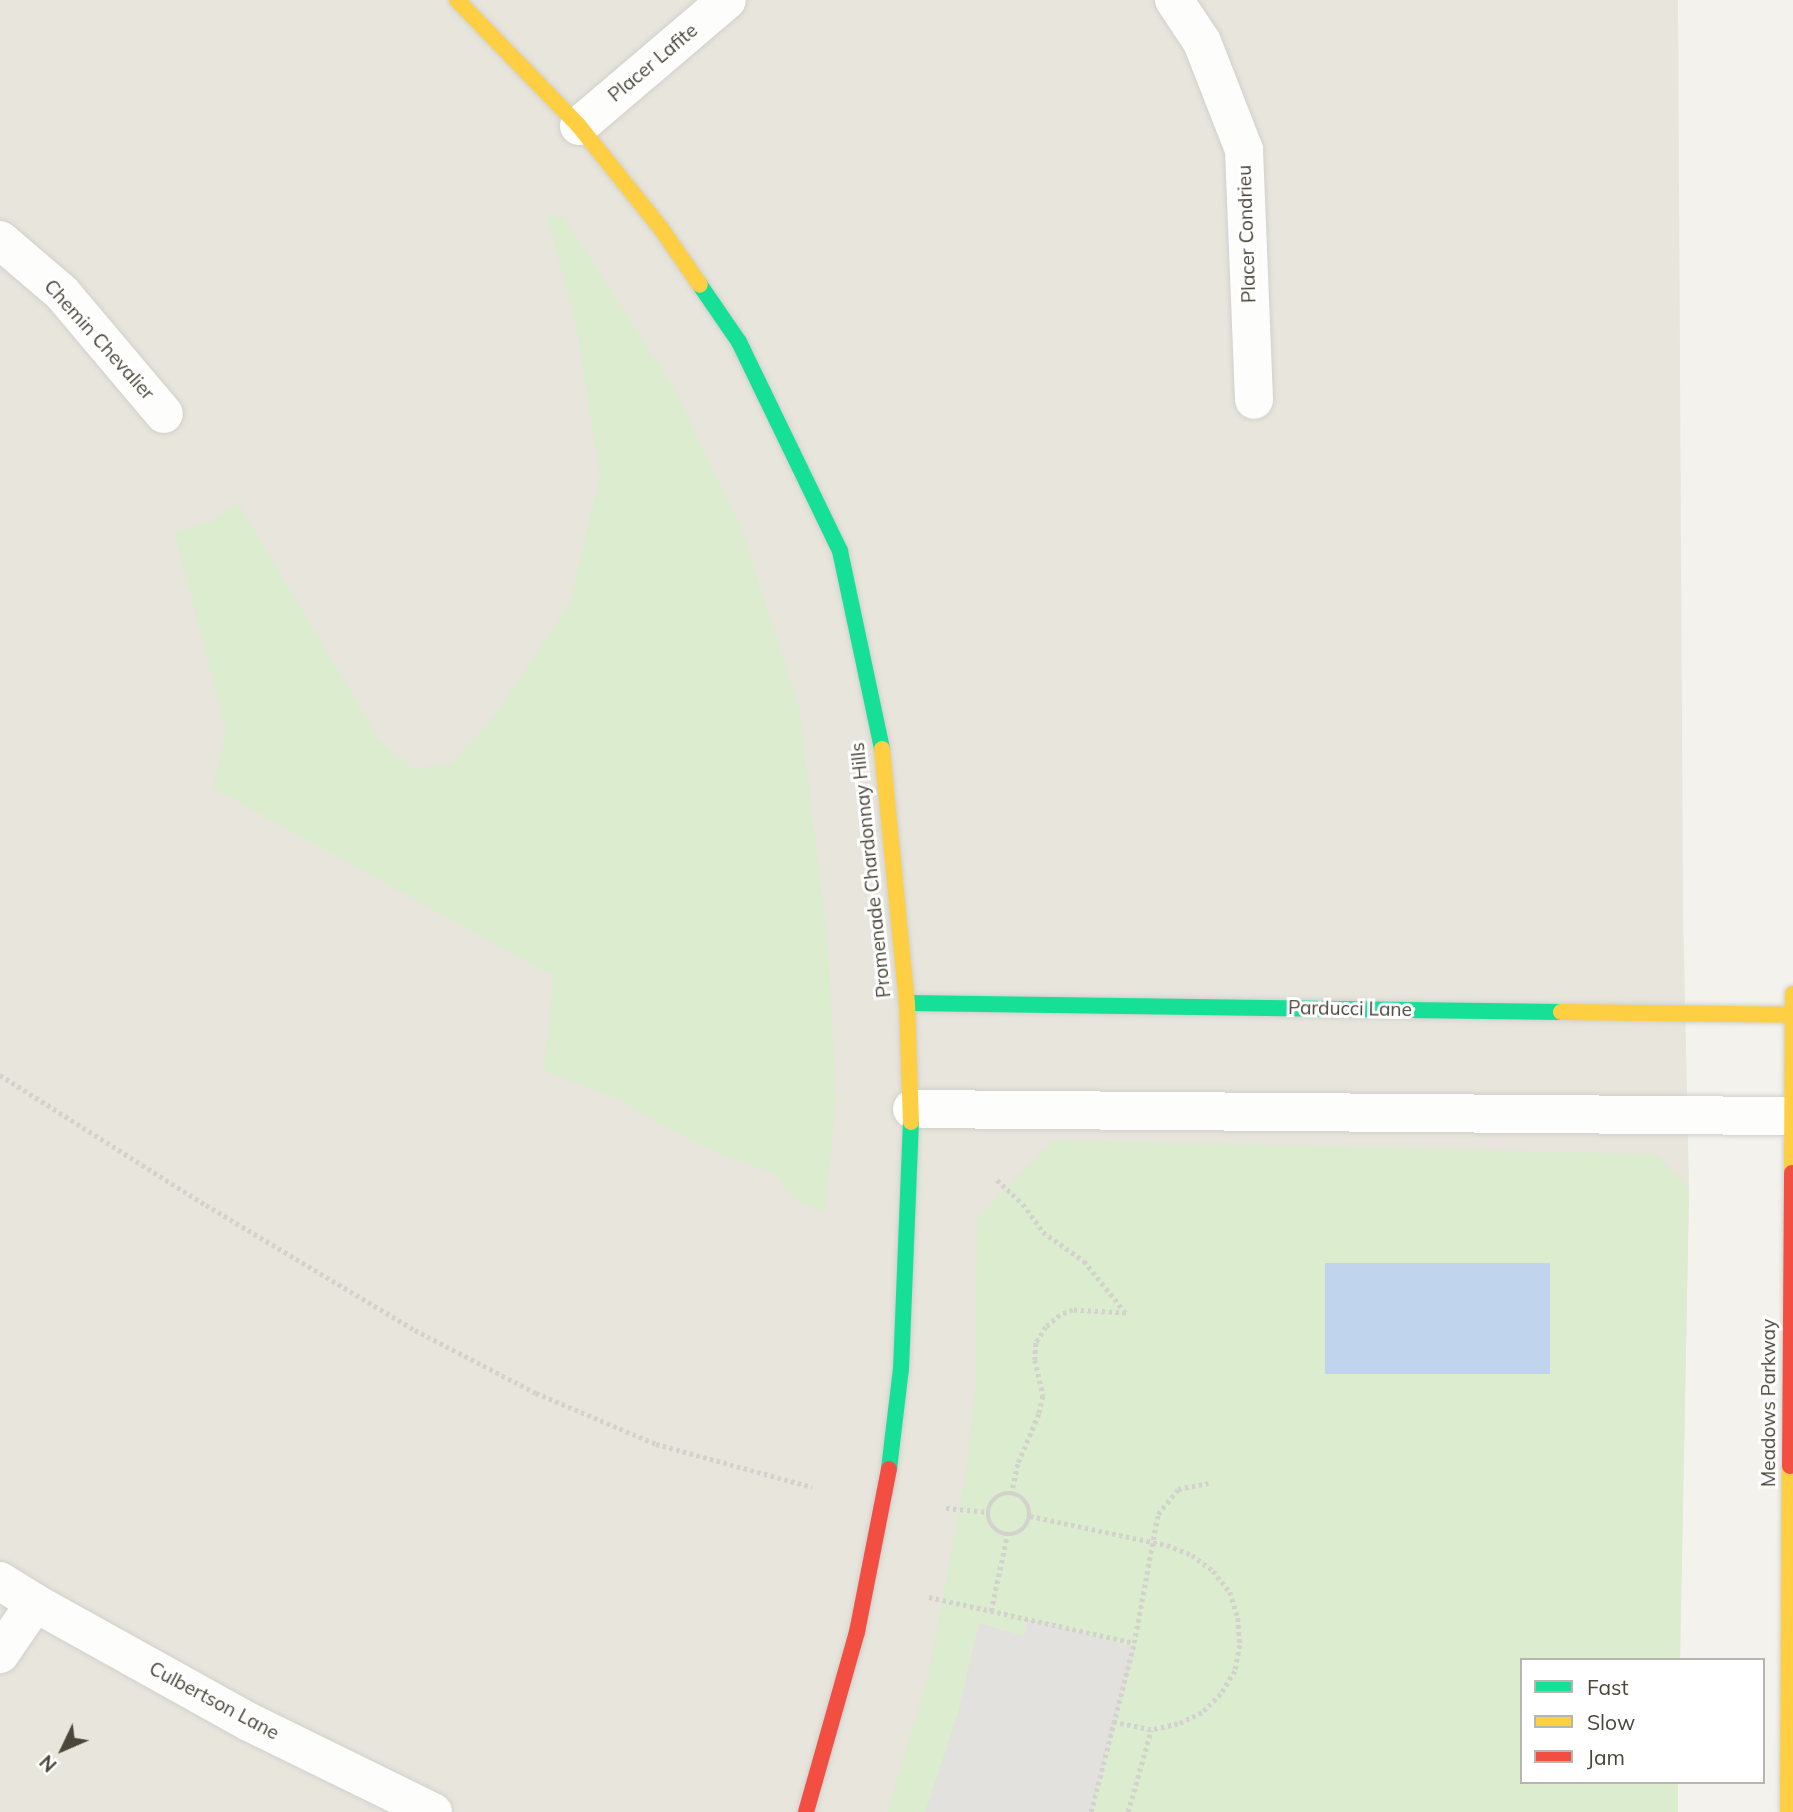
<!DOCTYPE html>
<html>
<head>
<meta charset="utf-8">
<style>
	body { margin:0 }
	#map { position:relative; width:1793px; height:1812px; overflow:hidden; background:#f3f2ed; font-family:Mulish,sans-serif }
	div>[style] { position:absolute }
	.residential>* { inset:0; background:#e7e5dc }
	.green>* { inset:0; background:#dceccf }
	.parking>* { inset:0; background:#e2e1dd }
	.water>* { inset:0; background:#c1d4ee; transform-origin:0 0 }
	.path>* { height:4.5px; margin-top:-2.25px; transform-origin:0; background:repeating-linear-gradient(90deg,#d3d2cc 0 3.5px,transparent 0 7px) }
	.path>.ring { margin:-2.25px; padding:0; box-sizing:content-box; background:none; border:4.5px solid #d3d2cc; border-radius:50% }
	.roads { filter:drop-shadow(0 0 2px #d1d0cb) drop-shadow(0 0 2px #d1d0cb) }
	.street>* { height:38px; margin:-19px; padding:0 19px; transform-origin:19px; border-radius:19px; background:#fdfdfc }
	.fast>* { height:16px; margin:-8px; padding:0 8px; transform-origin:8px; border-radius:8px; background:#16e098 }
	.slow>* { height:16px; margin:-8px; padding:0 8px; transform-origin:8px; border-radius:8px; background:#ffcf43 }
	.jam>* { height:16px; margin:-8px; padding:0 8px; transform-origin:8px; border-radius:8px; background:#f24e42 }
	span { translate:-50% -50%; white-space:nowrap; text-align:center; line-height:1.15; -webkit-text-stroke:6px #fff; paint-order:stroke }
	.street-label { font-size:19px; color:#4a4639 }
	.legend { position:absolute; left:1520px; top:1658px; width:245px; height:126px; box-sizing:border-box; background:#fff; border:2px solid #b7b5b0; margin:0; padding:9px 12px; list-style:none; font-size:21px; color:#4a4639 }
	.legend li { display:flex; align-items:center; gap:14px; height:35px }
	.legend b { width:35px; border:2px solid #b7b5b0 }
	.north { position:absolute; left:28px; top:1714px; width:70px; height:70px; -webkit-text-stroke:5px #fff; paint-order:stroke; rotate:226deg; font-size:19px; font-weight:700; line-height:28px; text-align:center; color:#4a4639 }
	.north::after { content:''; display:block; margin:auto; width:24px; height:32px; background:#4a4639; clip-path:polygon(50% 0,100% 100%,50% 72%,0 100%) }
</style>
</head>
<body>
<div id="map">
	<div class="residential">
		<i style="clip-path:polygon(0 0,1678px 0,1683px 908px,1689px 1188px,1680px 1660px,1522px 1660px,1522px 1782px,1678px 1782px,1678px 1812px,0 1812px)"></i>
	</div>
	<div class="green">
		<i style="clip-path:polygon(563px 216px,674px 388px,743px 533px,799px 708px,828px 943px,836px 1100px,825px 1212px,795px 1200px,774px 1173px,717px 1153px,650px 1119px,623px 1101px,544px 1071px,553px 976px,213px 788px,226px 732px,174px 532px,209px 522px,238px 503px,379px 739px,412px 769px,452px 763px,496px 714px,570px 603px,600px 475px,575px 321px,547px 217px)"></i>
		<i style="clip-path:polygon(1054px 1140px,1656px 1154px,1689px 1188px,1680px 1660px,1522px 1660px,1522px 1782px,1678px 1782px,1678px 1812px,887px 1812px,927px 1681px,965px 1479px,976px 1382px,977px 1218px)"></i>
	</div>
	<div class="parking">
		<i style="clip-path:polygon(1028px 1619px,1136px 1648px,1091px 1812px,925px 1812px,957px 1716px,979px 1623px,1024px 1636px)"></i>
	</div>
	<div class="water">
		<i style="left:1325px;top:1263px;width:225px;height:111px"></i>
	</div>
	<div class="path">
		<i style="left:0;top:1075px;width:244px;rotate:32.3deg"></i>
		<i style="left:206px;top:1205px;width:244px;rotate:30.9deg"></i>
		<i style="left:415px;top:1330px;width:136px;rotate:27.5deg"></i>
		<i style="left:536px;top:1393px;width:130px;rotate:23deg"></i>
		<i style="left:656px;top:1444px;width:162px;rotate:15.4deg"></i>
		<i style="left:997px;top:1180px;width:35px;rotate:43deg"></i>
		<i style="left:1023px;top:1204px;width:34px;rotate:54deg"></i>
		<i style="left:1043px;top:1232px;width:50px;rotate:35.3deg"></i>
		<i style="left:1084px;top:1261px;width:67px;rotate:51.1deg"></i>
		<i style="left:1126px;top:1313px;width:53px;rotate:-176.8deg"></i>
		<i style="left:1073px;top:1310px;width:14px;rotate:159deg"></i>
		<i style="left:1060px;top:1315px;width:18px;rotate:139deg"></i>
		<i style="left:1046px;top:1327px;width:19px;rotate:122deg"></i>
		<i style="left:1036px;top:1343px;width:17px;rotate:93deg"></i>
		<i style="left:1035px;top:1360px;width:37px;rotate:77deg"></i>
		<i style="left:1043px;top:1396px;width:18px;rotate:103deg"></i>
		<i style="left:1039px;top:1414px;width:54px;rotate:112.8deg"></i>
		<i style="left:1018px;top:1464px;width:30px;rotate:102deg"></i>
		<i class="ring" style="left:988px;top:1493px;width:37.5px;height:37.5px"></i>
		<i style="left:946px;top:1508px;width:42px;rotate:5.4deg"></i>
		<i style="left:1030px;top:1516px;width:140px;rotate:12deg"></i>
		<i style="left:1167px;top:1545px;width:27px;rotate:22deg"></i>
		<i style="left:1192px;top:1555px;width:26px;rotate:37deg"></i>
		<i style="left:1213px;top:1571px;width:27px;rotate:51deg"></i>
		<i style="left:1230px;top:1592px;width:27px;rotate:73deg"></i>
		<i style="left:1238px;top:1618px;width:27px;rotate:86deg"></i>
		<i style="left:1240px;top:1645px;width:26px;rotate:101deg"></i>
		<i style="left:1235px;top:1671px;width:27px;rotate:121deg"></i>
		<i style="left:1221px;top:1694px;width:27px;rotate:135deg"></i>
		<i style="left:1202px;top:1713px;width:26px;rotate:155deg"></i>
		<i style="left:1178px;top:1724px;width:28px;rotate:167deg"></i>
		<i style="left:1151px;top:1730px;width:38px;rotate:-168deg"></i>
		<i style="left:929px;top:1597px;width:210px;rotate:12.6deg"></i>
		<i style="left:991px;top:1611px;width:78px;rotate:-78.1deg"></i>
		<i style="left:1091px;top:1812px;width:174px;rotate:-75.7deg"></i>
		<i style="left:1134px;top:1643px;width:131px;rotate:-79.5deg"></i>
		<i style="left:1158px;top:1514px;width:32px;rotate:-51deg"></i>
		<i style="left:1178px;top:1489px;width:31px;rotate:-11deg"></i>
		<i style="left:1128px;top:1812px;width:85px;rotate:-74.3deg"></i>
	</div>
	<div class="roads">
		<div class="street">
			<i style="left:1174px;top:0;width:50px;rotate:56.3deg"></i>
			<i style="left:1202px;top:42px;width:116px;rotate:68.7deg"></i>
			<i style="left:1244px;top:150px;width:250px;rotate:87.7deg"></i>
			<i style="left:579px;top:126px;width:194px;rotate:-40.4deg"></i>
			<i style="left:0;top:240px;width:82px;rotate:40.5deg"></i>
			<i style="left:62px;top:293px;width:158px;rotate:49.9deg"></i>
			<i style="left:912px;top:1109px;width:881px;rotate:0.46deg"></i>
			<i style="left:0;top:1581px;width:41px;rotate:32.2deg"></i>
			<i style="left:35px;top:1603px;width:245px;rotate:29.1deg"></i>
			<i style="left:249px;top:1722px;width:205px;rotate:26.1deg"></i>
			<i style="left:0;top:1654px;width:62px;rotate:-55.5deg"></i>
		</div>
		<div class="fast">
			<i style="left:700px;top:285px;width:69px;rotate:55.6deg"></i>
			<i style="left:739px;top:342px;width:232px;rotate:64.2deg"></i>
			<i style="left:840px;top:551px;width:202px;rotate:78deg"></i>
			<i style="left:907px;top:1003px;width:654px;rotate:0.79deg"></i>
			<i style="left:889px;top:1469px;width:101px;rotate:-83.2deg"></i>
			<i style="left:901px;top:1369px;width:247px;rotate:-87.7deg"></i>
		</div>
		<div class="slow">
			<i style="left:457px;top:0;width:175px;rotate:45.9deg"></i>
			<i style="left:579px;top:126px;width:129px;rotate:51.3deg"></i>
			<i style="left:660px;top:227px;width:70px;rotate:55.4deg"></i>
			<i style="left:882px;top:749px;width:255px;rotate:84.4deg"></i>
			<i style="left:907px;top:1003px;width:119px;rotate:88.1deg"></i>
			<i style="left:1561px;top:1012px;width:232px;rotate:0.7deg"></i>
			<i style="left:1792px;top:1173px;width:179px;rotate:-89.7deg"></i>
			<i style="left:1788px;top:1812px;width:346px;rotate:-89.7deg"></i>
		</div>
		<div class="jam">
			<i style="left:1790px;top:1466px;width:293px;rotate:-89.6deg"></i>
			<i style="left:806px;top:1812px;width:187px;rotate:-74.2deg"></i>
			<i style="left:857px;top:1632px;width:166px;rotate:-78.9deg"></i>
		</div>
	</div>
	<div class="street-label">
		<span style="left:653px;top:63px;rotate:-40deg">Placer Lafite</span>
		<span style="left:1247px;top:234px;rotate:-92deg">Placer Condrieu</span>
		<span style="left:99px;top:340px;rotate:48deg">Chemin Chevalier</span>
		<span style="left:871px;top:870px;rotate:-96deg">Promenade Chardonnay Hills</span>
		<span style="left:1350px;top:1009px;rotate:1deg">Parducci Lane</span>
		<span style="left:1769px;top:1403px;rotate:-90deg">Meadows Parkway</span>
		<span style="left:214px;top:1701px;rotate:28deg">Culbertson Lane</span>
	</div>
	<ul class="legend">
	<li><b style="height:9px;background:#16e098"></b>Fast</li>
	<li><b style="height:9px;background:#ffcf43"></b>Slow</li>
	<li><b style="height:9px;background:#f24e42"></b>Jam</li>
	</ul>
	<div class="north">N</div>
</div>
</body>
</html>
